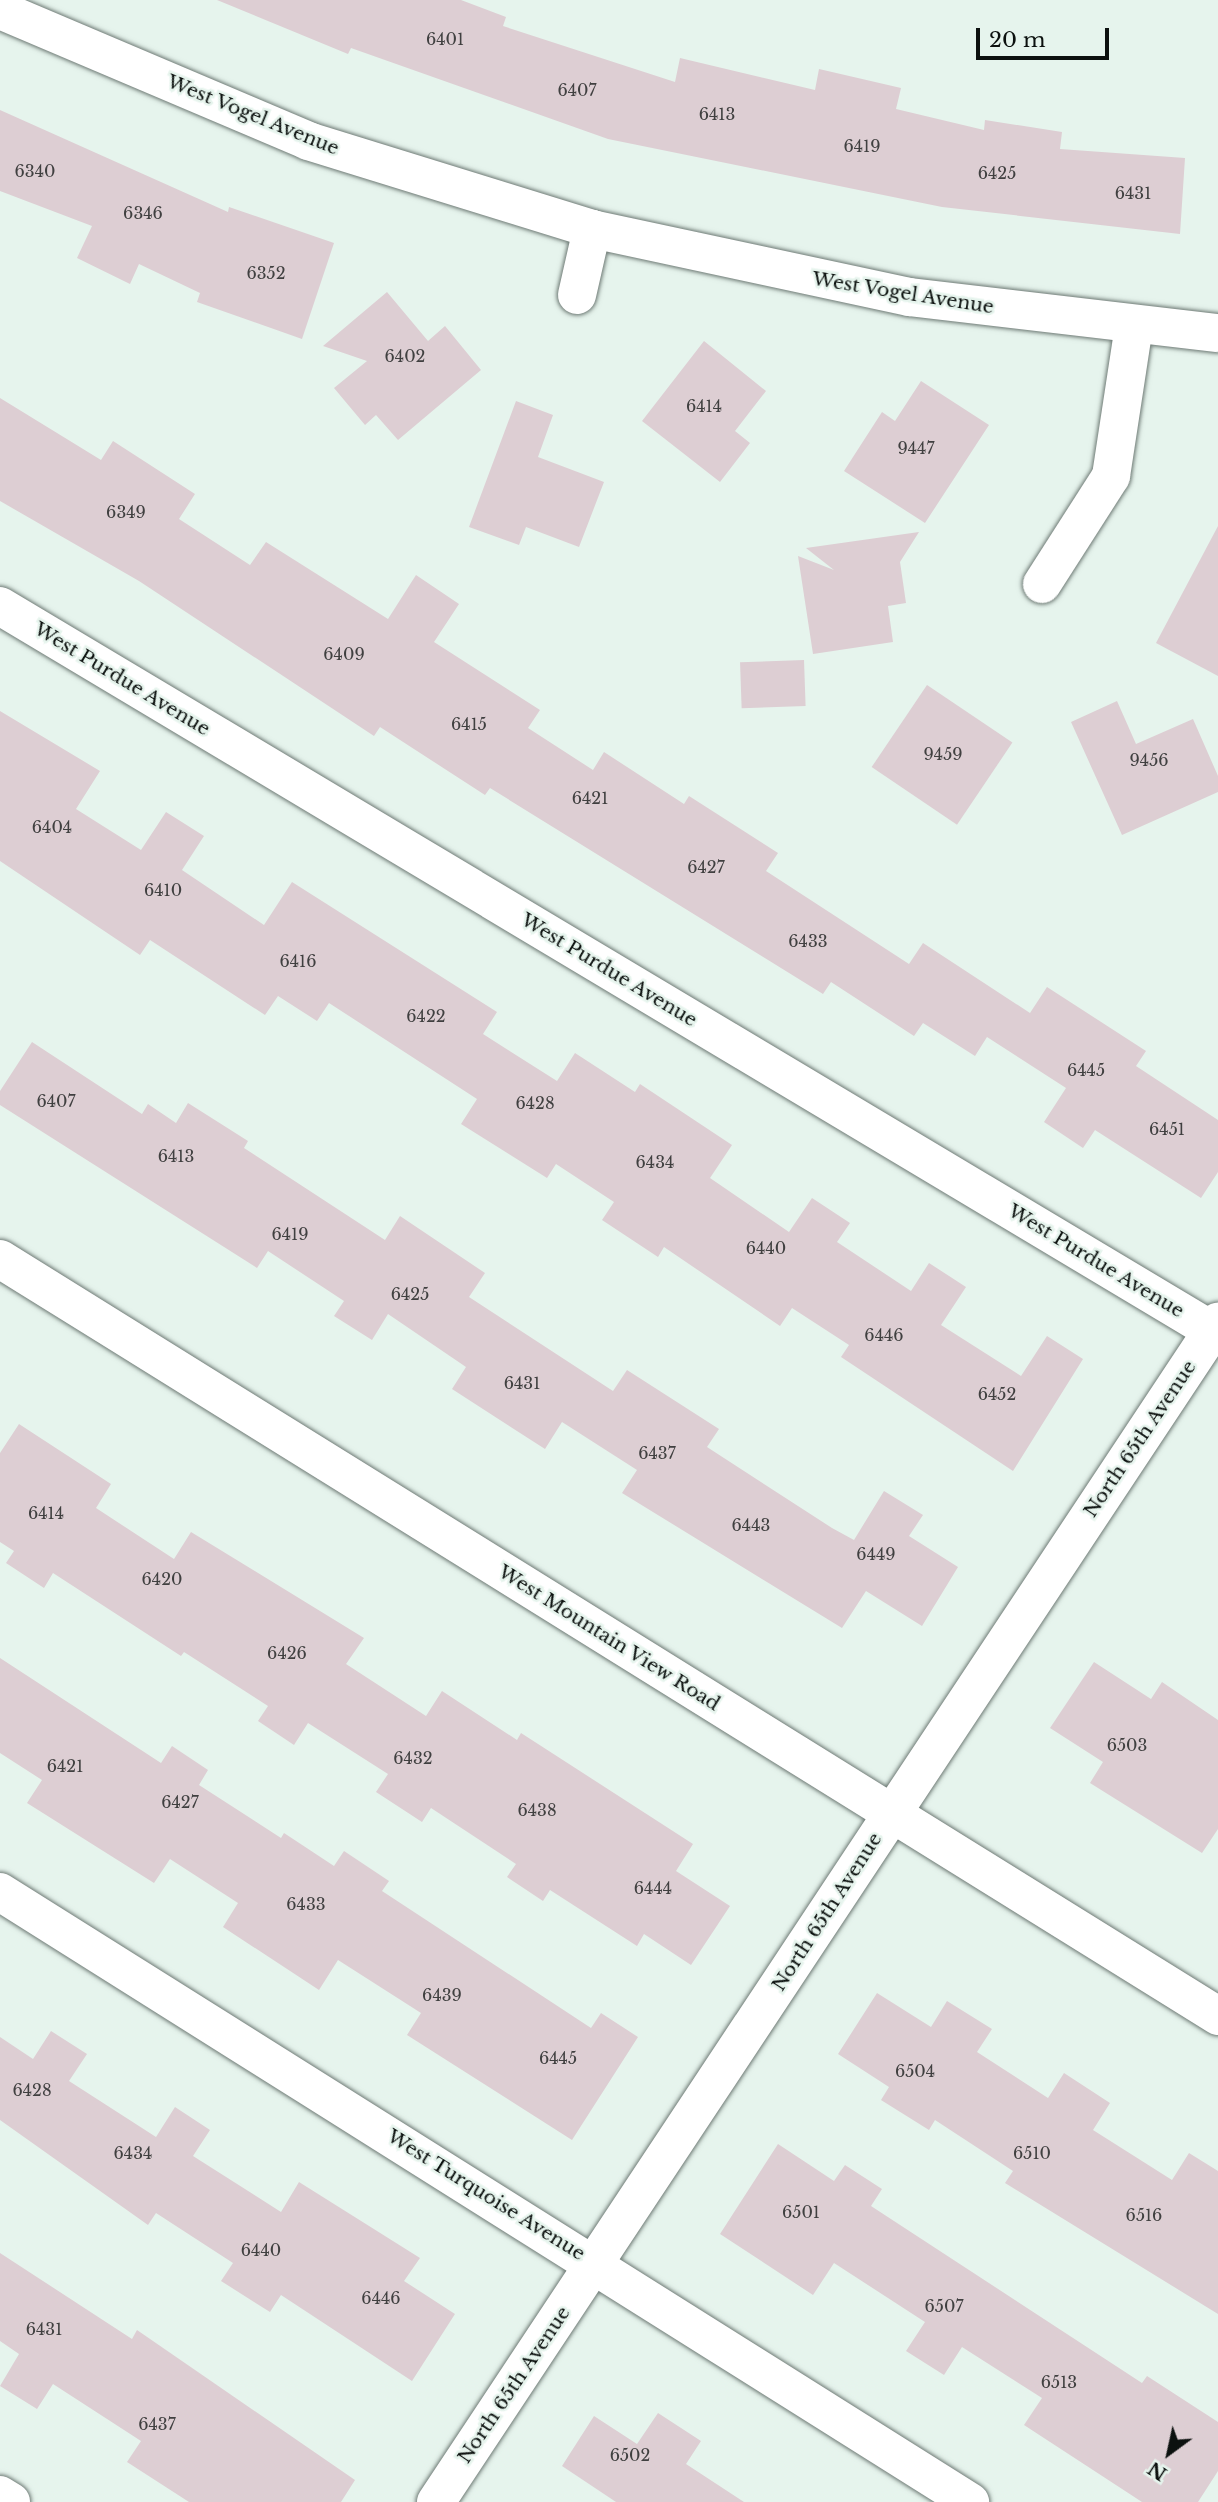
<!DOCTYPE html>
<html>
<head>
<meta charset="utf-8">
<style>
	body { margin:0 }
	#map { position:relative; width:1218px; height:2502px; overflow:hidden; background:#e6f4ed; font-family:"Libre Baskerville",serif }
	div>[style] { position:absolute }
	.building>* { inset:0; background:#ddced3; transform-origin:0 0 }
	.roads { filter:drop-shadow(0 0 2px #6e7a75) drop-shadow(0 0 2px #6e7a75) }
	.minor>* { height:38px; margin:-19px; padding:0 19px; transform-origin:19px; border-radius:19px; background:#fff }
	span { translate:-50% -50%; white-space:nowrap; text-align:center; line-height:1.15; -webkit-text-stroke:5px #e6f4ed; paint-order:stroke }
	.number-label { font-size:16px; color:#404040 }
	.number-label span { -webkit-text-stroke-width:0 }
	.street-label { font-size:19px; color:#0c110f }
	.north { position:absolute; left:1134px; top:2418px; width:70px; height:70px; -webkit-text-stroke:5px #e6f4ed; paint-order:stroke; rotate:213deg; font-size:19px; font-weight:700; line-height:28px; text-align:center; color:#0c110f }
	.north::after { content:''; display:block; margin:auto; width:24px; height:32px; background:#0c110f; clip-path:polygon(50% 0,100% 100%,50% 72%,0 100%) }
	.scale { position:absolute; left:976px; top:28px; width:133px; height:32px; box-sizing:border-box; border:4px solid #0c110f; border-top:0; padding-left:9px; font-size:21px; line-height:24px; white-space:nowrap; color:#0c110f; -webkit-text-stroke:5px #e6f4ed; paint-order:stroke }
</style>
</head>
<body>
<div id="map">
	<div class="building">
		<i style="clip-path:polygon(217px 0,461px 0,506px 17px,503px 26px,675px 82px,680px 58px,815px 90px,819px 69px,901px 88px,896px 109px,984px 130px,985px 120px,1062px 132px,1060px 149px,1185px 158px,1180px 234px,942px 207px,608px 139px,351px 48px,348px 54px)"></i>
		<i style="clip-path:polygon(0 110px,228px 212px,229px 207px,334px 243px,302px 339px,197px 302px,200px 293px,139px 264px,130px 284px,77px 258px,92px 226px,0 191px)"></i>
		<i style="clip-path:polygon(387px 292px,428px 341px,445px 326px,481px 370px,398px 440px,376px 415px,365px 425px,334px 388px,367px 361px,323px 346px)"></i>
		<i style="clip-path:polygon(704px 341px,766px 391px,735px 431px,750px 443px,720px 482px,642px 421px)"></i>
		<i style="clip-path:polygon(921px 381px,989px 425px,925px 523px,844px 471px,882px 412px,895px 421px)"></i>
		<i style="clip-path:polygon(0 398px,101px 460px,113px 441px,195px 494px,179px 519px,250px 565px,266px 542px,388px 619px,416px 575px,459px 604px,434px 642px,540px 710px,528px 728px,593px 770px,604px 752px,684px 804px,689px 796px,778px 853px,766px 871px,909px 964px,923px 943px,1030px 1013px,1047px 987px,1146px 1051px,1136px 1066px,1218px 1120px,1218px 1172px,1201px 1198px,1095px 1130px,1083px 1148px,1044px 1122px,1066px 1088px,987px 1037px,975px 1056px,923px 1023px,914px 1036px,831px 982px,823px 994px,490px 788px,485px 795px,380px 727px,374px 736px,139px 581px,0 501px)"></i>
		<i style="clip-path:polygon(516px 401px,553px 415px,538px 457px,604px 482px,579px 547px,526px 527px,519px 545px,469px 527px)"></i>
		<i style="clip-path:polygon(1218px 526px,1218px 676px,1156px 643px)"></i>
		<i style="clip-path:polygon(919px 532px,900px 562px,906px 603px,888px 606px,893px 642px,813px 654px,798px 556px,834px 570px,806px 548px)"></i>
		<i style="left:804px;top:660px;width:46px;height:64px;rotate:88deg"></i>
		<i style="left:927px;top:685px;width:103px;height:99px;rotate:34deg"></i>
		<i style="clip-path:polygon(1117px 701px,1136px 744px,1193px 719px,1218px 776px,1218px 792px,1122px 835px,1071px 722px)"></i>
		<i style="clip-path:polygon(0 711px,100px 771px,76px 809px,141px 850px,166px 812px,204px 836px,182px 870px,264px 925px,292px 882px,497px 1012px,483px 1034px,557px 1081px,575px 1053px,635px 1092px,640px 1084px,732px 1145px,710px 1178px,789px 1232px,812px 1198px,850px 1223px,837px 1242px,911px 1291px,929px 1263px,966px 1287px,941px 1325px,1021px 1376px,1047px 1336px,1083px 1359px,1013px 1471px,841px 1357px,849px 1345px,792px 1308px,780px 1326px,664px 1247px,658px 1257px,602px 1220px,614px 1202px,556px 1164px,547px 1178px,461px 1124px,477px 1099px,329px 1003px,317px 1021px,278px 996px,265px 1015px,150px 940px,140px 955px,0 861px)"></i>
		<i style="clip-path:polygon(32px 1042px,142px 1114px,148px 1104px,176px 1123px,188px 1103px,248px 1141px,244px 1148px,385px 1240px,400px 1216px,485px 1273px,469px 1297px,613px 1391px,627px 1370px,719px 1429px,707px 1447px,832px 1528px,854px 1540px,884px 1491px,923px 1515px,909px 1536px,958px 1567px,922px 1626px,866px 1591px,842px 1628px,622px 1493px,637px 1470px,562px 1422px,545px 1449px,452px 1389px,466px 1367px,388px 1314px,372px 1340px,334px 1316px,344px 1301px,268px 1251px,257px 1268px,0 1105px,0 1091px)"></i>
		<i style="clip-path:polygon(19px 1424px,111px 1484px,96px 1508px,174px 1559px,191px 1532px,364px 1638px,346px 1664px,426px 1716px,442px 1691px,517px 1740px,521px 1733px,693px 1844px,676px 1871px,730px 1906px,691px 1965px,644px 1934px,637px 1946px,550px 1890px,543px 1901px,507px 1877px,516px 1864px,431px 1808px,422px 1822px,376px 1792px,388px 1774px,308px 1723px,294px 1745px,258px 1721px,268px 1706px,184px 1652px,181px 1656px,53px 1573px,44px 1588px,6px 1563px,14px 1551px,0 1542px,0 1453px)"></i>
		<i style="clip-path:polygon(0 1658px,161px 1763px,172px 1746px,208px 1770px,199px 1785px,281px 1838px,284px 1833px,334px 1866px,344px 1851px,389px 1881px,382px 1891px,591px 2028px,601px 2013px,638px 2037px,572px 2140px,407px 2035px,421px 2013px,338px 1960px,319px 1990px,223px 1927px,238px 1903px,170px 1859px,154px 1883px,27px 1803px,42px 1780px,0 1753px)"></i>
		<i style="clip-path:polygon(1094px 1662px,1151px 1699px,1162px 1682px,1218px 1720px,1218px 1829px,1202px 1853px,1090px 1783px,1103px 1762px,1050px 1728px)"></i>
		<i style="clip-path:polygon(877px 1993px,931px 2027px,947px 2001px,992px 2029px,977px 2052px,1048px 2098px,1064px 2073px,1110px 2103px,1093px 2130px,1172px 2180px,1189px 2153px,1218px 2171px,1218px 2314px,1005px 2183px,1013px 2171px,935px 2120px,929px 2130px,881px 2100px,889px 2087px,838px 2054px)"></i>
		<i style="clip-path:polygon(51px 2031px,87px 2054px,69px 2081px,156px 2137px,175px 2107px,210px 2130px,193px 2156px,281px 2212px,299px 2182px,420px 2258px,404px 2281px,455px 2314px,412px 2381px,281px 2295px,270px 2312px,221px 2281px,233px 2263px,156px 2213px,148px 2225px,0 2120px,0 2037px,33px 2059px)"></i>
		<i style="clip-path:polygon(778px 2144px,834px 2181px,845px 2165px,882px 2189px,871px 2206px,1142px 2383px,1147px 2376px,1218px 2422px,1218px 2471px,1198px 2502px,1142px 2502px,1024px 2425px,1042px 2398px,962px 2347px,944px 2375px,906px 2351px,925px 2322px,834px 2263px,813px 2295px,720px 2234px)"></i>
		<i style="clip-path:polygon(0 2253px,132px 2339px,137px 2330px,355px 2480px,341px 2502px,189px 2502px,127px 2462px,141px 2441px,53px 2384px,37px 2409px,0 2386px,19px 2354px,0 2341px)"></i>
		<i style="clip-path:polygon(658px 2413px,701px 2441px,686px 2464px,744px 2502px,616px 2502px,562px 2466px,594px 2416px,637px 2444px)"></i>
	</div>
	<div class="roads">
		<div class="minor">
			<i style="left:0;top:10px;width:335px;rotate:23deg"></i>
			<i style="left:308px;top:141px;width:297px;rotate:17.2deg"></i>
			<i style="left:592px;top:229px;width:325px;rotate:12.1deg"></i>
			<i style="left:910px;top:297px;width:310px;rotate:6.7deg"></i>
			<i style="left:577px;top:295px;width:68px;rotate:-77.2deg"></i>
			<i style="left:1042px;top:584px;width:128px;rotate:-57.4deg"></i>
			<i style="left:1111px;top:476px;width:152px;rotate:-81.3deg"></i>
			<i style="left:0;top:606px;width:1419px;rotate:30.87deg"></i>
			<i style="left:0;top:1259px;width:1434px;rotate:31.86deg"></i>
			<i style="left:0;top:1892px;width:1146px;rotate:32.16deg"></i>
			<i style="left:0;top:2495px;width:13px;rotate:32deg"></i>
			<i style="left:436px;top:2502px;width:1416px;rotate:-56.47deg"></i>
		</div>
	</div>
	<div class="number-label">
		<span style="left:445px;top:39px">6401</span>
		<span style="left:577px;top:90px">6407</span>
		<span style="left:717px;top:114px">6413</span>
		<span style="left:862px;top:146px">6419</span>
		<span style="left:35px;top:171px">6340</span>
		<span style="left:997px;top:173px">6425</span>
		<span style="left:1133px;top:193px">6431</span>
		<span style="left:143px;top:213px">6346</span>
		<span style="left:266px;top:273px">6352</span>
		<span style="left:405px;top:356px">6402</span>
		<span style="left:704px;top:406px">6414</span>
		<span style="left:916px;top:448px">9447</span>
		<span style="left:126px;top:512px">6349</span>
		<span style="left:344px;top:654px">6409</span>
		<span style="left:469px;top:724px">6415</span>
		<span style="left:943px;top:754px">9459</span>
		<span style="left:1149px;top:760px">9456</span>
		<span style="left:590px;top:798px">6421</span>
		<span style="left:52px;top:827px">6404</span>
		<span style="left:706px;top:867px">6427</span>
		<span style="left:163px;top:890px">6410</span>
		<span style="left:808px;top:941px">6433</span>
		<span style="left:298px;top:961px">6416</span>
		<span style="left:426px;top:1016px">6422</span>
		<span style="left:1086px;top:1070px">6445</span>
		<span style="left:56px;top:1101px">6407</span>
		<span style="left:535px;top:1103px">6428</span>
		<span style="left:1167px;top:1129px">6451</span>
		<span style="left:176px;top:1156px">6413</span>
		<span style="left:655px;top:1162px">6434</span>
		<span style="left:290px;top:1234px">6419</span>
		<span style="left:766px;top:1248px">6440</span>
		<span style="left:410px;top:1294px">6425</span>
		<span style="left:884px;top:1335px">6446</span>
		<span style="left:522px;top:1383px">6431</span>
		<span style="left:997px;top:1394px">6452</span>
		<span style="left:657px;top:1453px">6437</span>
		<span style="left:46px;top:1513px">6414</span>
		<span style="left:751px;top:1525px">6443</span>
		<span style="left:876px;top:1554px">6449</span>
		<span style="left:162px;top:1579px">6420</span>
		<span style="left:287px;top:1653px">6426</span>
		<span style="left:1127px;top:1745px">6503</span>
		<span style="left:413px;top:1758px">6432</span>
		<span style="left:65px;top:1766px">6421</span>
		<span style="left:180px;top:1802px">6427</span>
		<span style="left:537px;top:1810px">6438</span>
		<span style="left:653px;top:1888px">6444</span>
		<span style="left:306px;top:1904px">6433</span>
		<span style="left:442px;top:1995px">6439</span>
		<span style="left:558px;top:2058px">6445</span>
		<span style="left:915px;top:2071px">6504</span>
		<span style="left:32px;top:2090px">6428</span>
		<span style="left:133px;top:2153px">6434</span>
		<span style="left:1032px;top:2153px">6510</span>
		<span style="left:801px;top:2212px">6501</span>
		<span style="left:1144px;top:2215px">6516</span>
		<span style="left:261px;top:2250px">6440</span>
		<span style="left:381px;top:2298px">6446</span>
		<span style="left:944px;top:2306px">6507</span>
		<span style="left:44px;top:2329px">6431</span>
		<span style="left:1059px;top:2382px">6513</span>
		<span style="left:157px;top:2424px">6437</span>
		<span style="left:630px;top:2455px">6502</span>
	</div>
	<div class="street-label">
		<span style="left:253px;top:115px;rotate:22deg">West Vogel Avenue</span>
		<span style="left:903px;top:293px;rotate:9deg">West Vogel Avenue</span>
		<span style="left:122px;top:679px;rotate:31deg">West Purdue Avenue</span>
		<span style="left:609px;top:970px;rotate:31deg">West Purdue Avenue</span>
		<span style="left:1096px;top:1261px;rotate:31deg">West Purdue Avenue</span>
		<span style="left:1140px;top:1439px;rotate:-56deg">North 65th Avenue</span>
		<span style="left:609px;top:1638px;rotate:32deg">West Mountain View Road</span>
		<span style="left:827px;top:1912px;rotate:-57deg">North 65th Avenue</span>
		<span style="left:486px;top:2195px;rotate:32deg">West Turquoise Avenue</span>
		<span style="left:514px;top:2385px;rotate:-56deg">North 65th Avenue</span>
	</div>
	<div class="north">N</div>
	<div class="scale">20 m</div>
</div>
</body>
</html>
